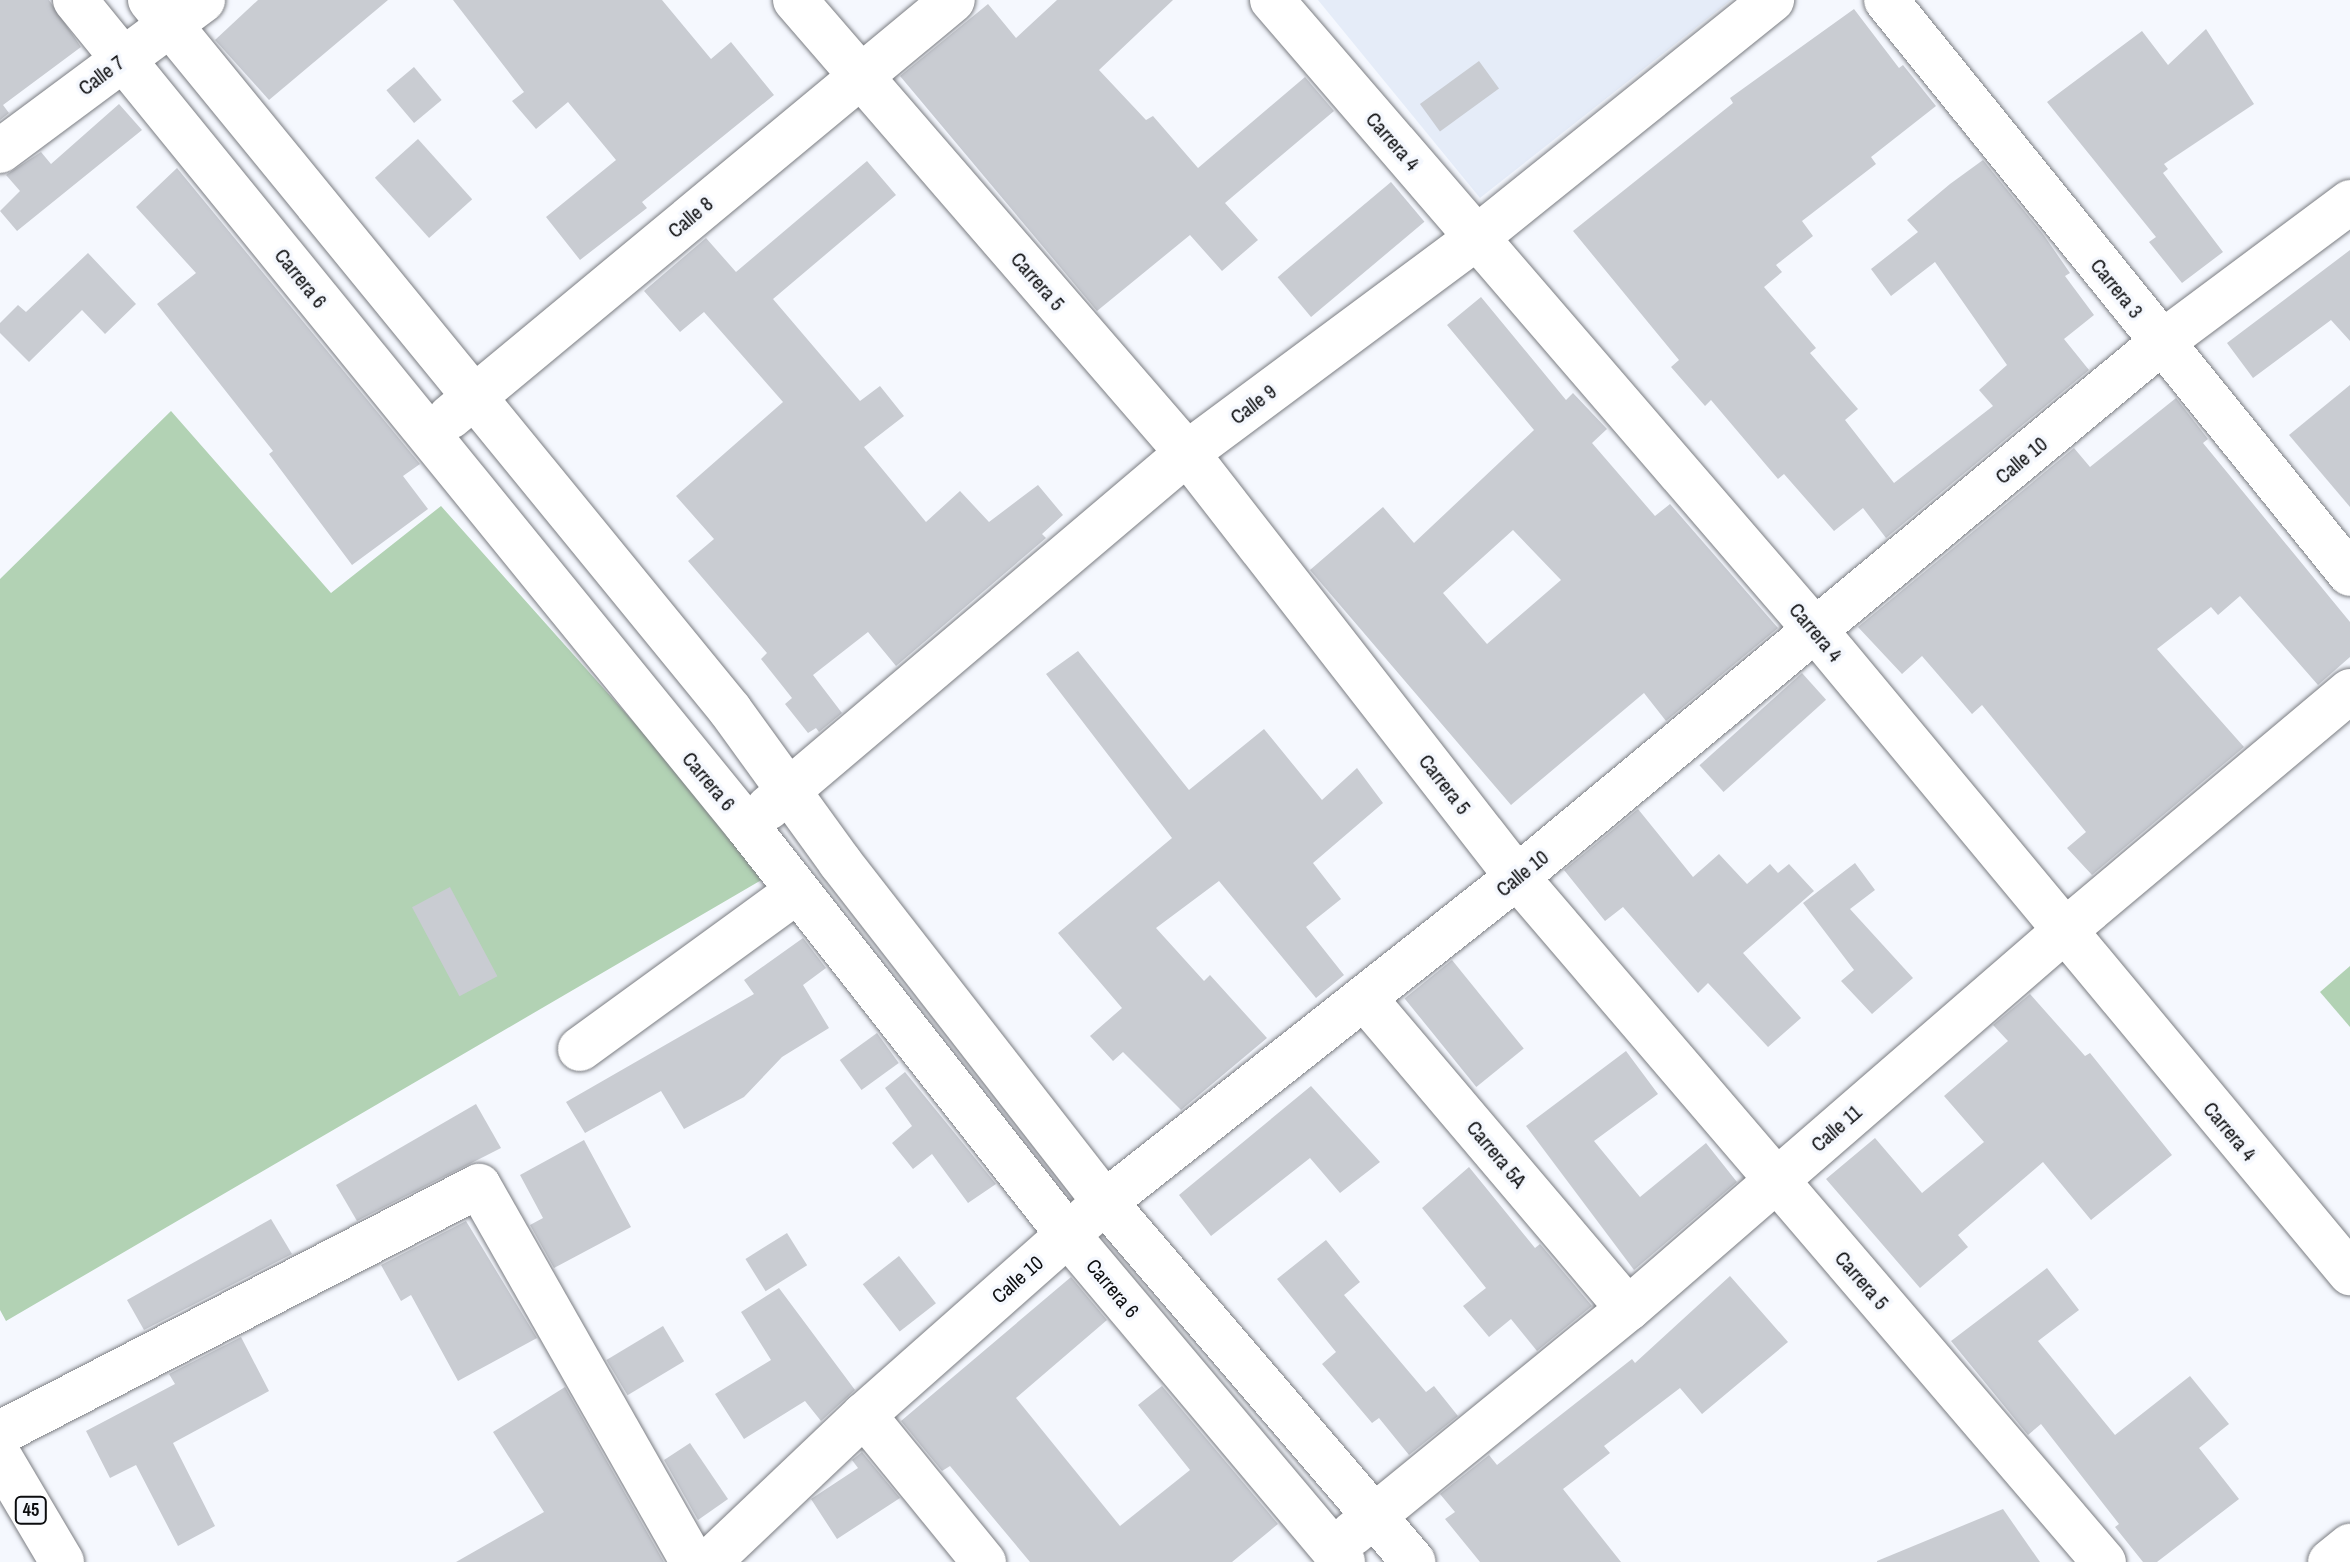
<!DOCTYPE html>
<html>
<head>
<meta charset="utf-8">
<style>
	body { margin:0 }
	#map { position:relative; width:2350px; height:1562px; overflow:hidden; background:#f5f8fe; font-family:"Archivo Narrow",sans-serif }
	div>[style] { position:absolute }
	.built>* { inset:0; background:#e5ecf8 }
	.green>* { inset:0; background:#b2d2b4 }
	.building>* { inset:0; background:#c9ccd2; transform-origin:0 0 }
	.roads { filter:drop-shadow(0 0 2px #7b7d82) drop-shadow(0 0 2px #7b7d82) }
	.minor>* { height:44px; margin:-22px; padding:0 22px; transform-origin:22px; border-radius:22px; background:#fff }
	.primary>* { height:44px; margin:-22px; padding:0 22px; transform-origin:22px; border-radius:22px; background:#fff }
	span { translate:-50% -50%; white-space:nowrap; text-align:center; line-height:1.15; -webkit-text-stroke:7px #f5f8fe; paint-order:stroke }
	.shield-label span { padding:2px 6px; background:#f5f8fe; border:2px solid; border-radius:6px; -webkit-text-stroke-width:0 }
	.shield-label { font-size:18px; color:#0c0d0f; font-weight:700 }
	.street-label { font-size:20px; color:#0c0d0f }
</style>
</head>
<body>
<div id="map">
	<div class="built">
		<i style="clip-path:polygon(1318px 0,1731px 0,1480px 198px)"></i>
	</div>
	<div class="green">
		<i style="clip-path:polygon(171px 411px,331px 593px,441px 506px,770px 875px,6px 1321px,0 1310px,0 579px)"></i>
		<i style="clip-path:polygon(2350px 966px,2350px 1027px,2320px 992px)"></i>
	</div>
	<div class="building">
		<i style="clip-path:polygon(0 0,49px 0,81px 47px,3px 105px,9px 113px,0 120px)"></i>
		<i style="clip-path:polygon(258px 0,388px 0,269px 100px,215px 40px)"></i>
		<i style="clip-path:polygon(453px 0,662px 0,711px 59px,731px 42px,774px 95px,642px 202px,647px 208px,580px 260px,546px 217px,616px 160px,568px 102px,536px 129px,512px 101px,524px 92px)"></i>
		<i style="clip-path:polygon(1057px 0,1173px 0,1099px 70px,1146px 120px,1153px 116px,1198px 168px,1305px 77px,1334px 111px,1225px 203px,1258px 240px,1222px 271px,1190px 235px,1097px 311px,900px 76px,988px 4px,1016px 38px)"></i>
		<i style="clip-path:polygon(1854px 9px,1899px 68px,1903px 65px,1936px 106px,1871px 157px,1876px 164px,1802px 221px,1813px 236px,1776px 265px,1782px 272px,1764px 287px,1816px 348px,1810px 353px,1858px 409px,1845px 420px,1894px 483px,1993px 406px,1979px 390px,2007px 365px,1935px 262px,1891px 296px,1871px 269px,1918px 232px,1907px 220px,1950px 184px,1983px 160px,2043px 234px,2070px 273px,2065px 276px,2094px 315px,2064px 339px,2089px 370px,1886px 538px,1863px 508px,1834px 531px,1784px 474px,1778px 479px,1711px 400px,1705px 406px,1671px 367px,1679px 360px,1573px 231px,1733px 103px,1730px 98px)"></i>
		<i style="clip-path:polygon(2206px 29px,2254px 104px,2164px 164px,2168px 169px,2163px 173px,2223px 252px,2182px 283px,2149px 242px,2156px 237px,2047px 102px,2142px 31px,2168px 65px)"></i>
		<i style="left:1479px;top:61px;width:34px;height:73px;rotate:54deg"></i>
		<i style="left:414px;top:67px;width:43px;height:36px;rotate:50deg"></i>
		<i style="clip-path:polygon(119px 104px,142px 130px,17px 231px,0 211px,20px 191px,6px 175px,41px 152px,51px 164px)"></i>
		<i style="left:418px;top:139px;width:81px;height:58px;rotate:48deg"></i>
		<i style="clip-path:polygon(867px 161px,896px 195px,773px 299px,860px 401px,880px 386px,904px 416px,864px 447px,926px 522px,960px 491px,989px 522px,1038px 485px,1063px 515px,1042px 534px,1046px 538px,896px 666px,868px 632px,813px 675px,842px 713px,819px 732px,816px 728px,808px 733px,785px 704px,792px 698px,761px 659px,767px 653px,688px 561px,714px 539px,676px 496px,783px 402px,704px 312px,680px 332px,644px 291px,706px 238px,736px 272px)"></i>
		<i style="clip-path:polygon(177px 168px,420px 464px,403px 476px,428px 509px,352px 565px,269px 454px,273px 451px,157px 304px,196px 273px,136px 207px)"></i>
		<i style="left:1391px;top:182px;width:52px;height:148px;rotate:50deg"></i>
		<i style="clip-path:polygon(2350px 250px,2350px 341px,2331px 320px,2253px 378px,2227px 343px)"></i>
		<i style="clip-path:polygon(88px 253px,136px 304px,105px 334px,82px 310px,29px 362px,0 333px,0 323px,18px 305px,26px 312px)"></i>
		<i style="clip-path:polygon(evenodd,1481px 297px,1566px 400px,1573px 393px,1607px 429px,1592px 443px,1655px 516px,1670px 504px,1778px 628px,1666px 721px,1644px 693px,1511px 805px,1310px 570px,1383px 507px,1414px 543px,1534px 430px,1447px 325px,1481px 297px,1513px 530px,1561px 580px,1487px 644px,1443px 593px,1513px 530px)"></i>
		<i style="clip-path:polygon(2350px 385px,2350px 507px,2289px 435px)"></i>
		<i style="clip-path:polygon(2176px 398px,2208px 439px,2203px 443px,2350px 622px,2350px 657px,2318px 685px,2240px 596px,2218px 615px,2211px 607px,2157px 649px,2244px 747px,2092px 875px,2067px 848px,2086px 832px,1982px 705px,1972px 714px,1922px 656px,1902px 674px,1858px 627px,2074px 448px,2090px 467px)"></i>
		<i style="clip-path:polygon(1078px 651px,1189px 790px,1264px 729px,1322px 800px,1357px 768px,1383px 803px,1313px 863px,1341px 899px,1306px 927px,1344px 975px,1316px 998px,1219px 881px,1156px 928px,1204px 981px,1210px 975px,1267px 1038px,1181px 1110px,1123px 1052px,1113px 1061px,1090px 1036px,1122px 1008px,1058px 933px,1172px 838px,1046px 674px)"></i>
		<i style="left:1802px;top:673px;width:36px;height:138px;rotate:48deg"></i>
		<i style="clip-path:polygon(1638px 809px,1693px 877px,1719px 854px,1747px 884px,1770px 864px,1778px 873px,1789px 864px,1814px 891px,1743px 953px,1801px 1018px,1768px 1047px,1708px 983px,1698px 993px,1623px 907px,1605px 921px,1564px 870px)"></i>
		<i style="clip-path:polygon(1855px 863px,1875px 890px,1850px 909px,1913px 978px,1872px 1014px,1841px 981px,1854px 970px,1803px 903px)"></i>
		<i style="left:450px;top:887px;width:101px;height:43px;rotate:62deg"></i>
		<i style="clip-path:polygon(803px 938px,826px 968px,803px 985px,829px 1028px,782px 1057px,744px 1097px,684px 1129px,661px 1091px,585px 1133px,566px 1102px,754px 994px,744px 980px)"></i>
		<i style="left:1452px;top:960px;width:114px;height:61px;rotate:51deg"></i>
		<i style="clip-path:polygon(2030px 994px,2085px 1056px,2090px 1053px,2172px 1155px,2091px 1220px,2043px 1162px,1958px 1235px,1968px 1247px,1920px 1288px,1826px 1179px,1875px 1138px,1922px 1193px,1984px 1142px,1944px 1096px,2008px 1041px,1993px 1025px)"></i>
		<i style="left:877px;top:1033px;width:37px;height:46px;rotate:54deg"></i>
		<i style="clip-path:polygon(1626px 1051px,1658px 1094px,1594px 1141px,1640px 1197px,1706px 1143px,1737px 1182px,1634px 1270px,1526px 1126px)"></i>
		<i style="clip-path:polygon(905px 1072px,996px 1184px,968px 1203px,932px 1154px,913px 1169px,892px 1143px,912px 1126px,885px 1088px)"></i>
		<i style="clip-path:polygon(1311px 1086px,1380px 1162px,1340px 1193px,1310px 1158px,1211px 1236px,1179px 1195px)"></i>
		<i style="clip-path:polygon(476px 1104px,501px 1148px,357px 1221px,336px 1185px)"></i>
		<i style="clip-path:polygon(584px 1140px,631px 1227px,554px 1268px,530px 1225px,543px 1218px,520px 1175px)"></i>
		<i style="clip-path:polygon(1469px 1167px,1535px 1248px,1540px 1244px,1592px 1306px,1537px 1351px,1511px 1319px,1489px 1337px,1463px 1306px,1486px 1288px,1422px 1208px)"></i>
		<i style="clip-path:polygon(271px 1219px,292px 1254px,144px 1330px,127px 1300px)"></i>
		<i style="clip-path:polygon(466px 1221px,537px 1338px,458px 1381px,411px 1295px,401px 1301px,381px 1265px)"></i>
		<i style="left:787px;top:1233px;width:38px;height:49px;rotate:58deg"></i>
		<i style="clip-path:polygon(1326px 1240px,1360px 1282px,1344px 1295px,1426px 1392px,1434px 1386px,1458px 1416px,1409px 1455px,1379px 1418px,1372px 1423px,1322px 1364px,1336px 1352px,1277px 1279px)"></i>
		<i style="left:899px;top:1256px;width:60px;height:46px;rotate:52deg"></i>
		<i style="clip-path:polygon(2047px 1268px,2079px 1310px,2038px 1341px,2115px 1435px,2190px 1376px,2229px 1424px,2199px 1448px,2239px 1499px,2157px 1562px,2143px 1562px,2115px 1527px,2119px 1524px,2041px 1424px,2028px 1435px,1951px 1341px)"></i>
		<i style="clip-path:polygon(1730px 1276px,1788px 1342px,1702px 1414px,1680px 1388px,1604px 1446px,1610px 1453px,1563px 1489px,1621px 1562px,1480px 1562px,1445px 1519px,1455px 1512px,1440px 1494px,1489px 1455px,1497px 1465px,1632px 1359px,1635px 1363px)"></i>
		<i style="clip-path:polygon(1071px 1277px,1107px 1320px,1016px 1398px,1120px 1526px,1190px 1470px,1138px 1405px,1162px 1386px,1278px 1524px,1232px 1562px,1030px 1562px,950px 1466px,942px 1471px,901px 1421px)"></i>
		<i style="clip-path:polygon(779px 1288px,855px 1390px,821px 1421px,805px 1401px,744px 1439px,715px 1394px,771px 1360px,741px 1312px)"></i>
		<i style="left:663px;top:1326px;width:41px;height:66px;rotate:59deg"></i>
		<i style="clip-path:polygon(241px 1337px,269px 1391px,173px 1443px,215px 1526px,178px 1546px,136px 1465px,110px 1478px,86px 1431px,175px 1384px,169px 1374px)"></i>
		<i style="clip-path:polygon(565px 1387px,664px 1562px,456px 1562px,544px 1512px,493px 1432px)"></i>
		<i style="clip-path:polygon(690px 1443px,728px 1499px,698px 1520px,664px 1460px)"></i>
		<i style="clip-path:polygon(862px 1452px,900px 1498px,837px 1539px,811px 1499px,858px 1468px,852px 1460px)"></i>
		<i style="clip-path:polygon(2003px 1509px,2040px 1562px,1877px 1562px,1877px 1561px)"></i>
	</div>
	<div class="roads">
		<div class="minor">
			<i style="left:75px;top:0;width:1065px;rotate:50.87deg"></i>
			<i style="left:747px;top:826px;width:520px;rotate:51.87deg"></i>
			<i style="left:1068px;top:1235px;width:427px;rotate:49.9deg"></i>
			<i style="left:150px;top:0;width:917px;rotate:50.75deg"></i>
			<i style="left:730px;top:710px;width:188px;rotate:54.1deg"></i>
			<i style="left:840px;top:862px;width:431px;rotate:52.1deg"></i>
			<i style="left:1105px;top:1202px;width:474px;rotate:49.4deg"></i>
			<i style="left:795px;top:0;width:599px;rotate:49.13deg"></i>
			<i style="left:1187px;top:453px;width:537px;rotate:52.11deg"></i>
			<i style="left:1517px;top:877px;width:902px;rotate:49.41deg"></i>
			<i style="left:1272px;top:0;width:835px;rotate:49.23deg"></i>
			<i style="left:1817px;top:632px;width:834px;rotate:50.26deg"></i>
			<i style="left:1886px;top:0;width:738px;rotate:51.05deg"></i>
			<i style="left:0;top:151px;width:253px;rotate:-36.6deg"></i>
			<i style="left:450px;top:417px;width:653px;rotate:-39.66deg"></i>
			<i style="left:768px;top:808px;width:549px;rotate:-40.27deg"></i>
			<i style="left:1187px;top:453px;width:360px;rotate:-36.6deg"></i>
			<i style="left:1476px;top:238px;width:380px;rotate:-38.8deg"></i>
			<i style="left:1366px;top:1000px;width:405px;rotate:49.7deg"></i>
			<i style="left:580px;top:1049px;width:267px;rotate:-36deg"></i>
			<i style="left:864px;top:1415px;width:190px;rotate:50.8deg"></i>
			<i style="left:0;top:1433px;width:539px;rotate:-27.28deg"></i>
			<i style="left:479px;top:1186px;width:433px;rotate:60.4deg"></i>
			<i style="left:1352px;top:1534px;width:356px;rotate:-39.2deg"></i>
			<i style="left:1628px;top:1309px;width:576px;rotate:-40.91deg"></i>
			<i style="left:2063px;top:932px;width:375px;rotate:-40deg"></i>
			<i style="left:709px;top:1562px;width:214px;rotate:-43.5deg"></i>
			<i style="left:864px;top:1415px;width:322px;rotate:-41.5deg"></i>
			<i style="left:1105px;top:1202px;width:525px;rotate:-38.27deg"></i>
			<i style="left:1517px;top:877px;width:837px;rotate:-39.67deg"></i>
			<i style="left:2161px;top:343px;width:236px;rotate:-36.7deg"></i>
			<i style="left:2330px;top:1562px;width:26px;rotate:-39deg"></i>
		</div>
		<div class="primary">
			<i style="left:0;top:1457px;width:122px;rotate:59.4deg"></i>
		</div>
	</div>
	<div class="shield-label">
		<span style="left:31px;top:1510px">45</span>
	</div>
	<div class="street-label">
		<span style="left:101px;top:75px;rotate:-37deg">Calle 7</span>
		<span style="left:1393px;top:141px;rotate:49deg">Carrera 4</span>
		<span style="left:690px;top:217px;rotate:-40deg">Calle 8</span>
		<span style="left:301px;top:278px;rotate:51deg">Carrera 6</span>
		<span style="left:1038px;top:281px;rotate:49deg">Carrera 5</span>
		<span style="left:2117px;top:288px;rotate:51deg">Carrera 3</span>
		<span style="left:1253px;top:404px;rotate:-37deg">Calle 9</span>
		<span style="left:2021px;top:460px;rotate:-40deg">Calle 10</span>
		<span style="left:1816px;top:632px;rotate:50deg">Carrera 4</span>
		<span style="left:709px;top:781px;rotate:50deg">Carrera 6</span>
		<span style="left:1445px;top:784px;rotate:52deg">Carrera 5</span>
		<span style="left:1522px;top:873px;rotate:-39deg">Calle 10</span>
		<span style="left:1836px;top:1128px;rotate:-41deg">Calle 11</span>
		<span style="left:2230px;top:1131px;rotate:50deg">Carrera 4</span>
		<span style="left:1497px;top:1154px;rotate:50deg">Carrera 5A</span>
		<span style="left:1017px;top:1279px;rotate:-41deg">Calle 10</span>
		<span style="left:1862px;top:1280px;rotate:49deg">Carrera 5</span>
		<span style="left:1113px;top:1288px;rotate:50deg">Carrera 6</span>
	</div>
</div>
</body>
</html>
